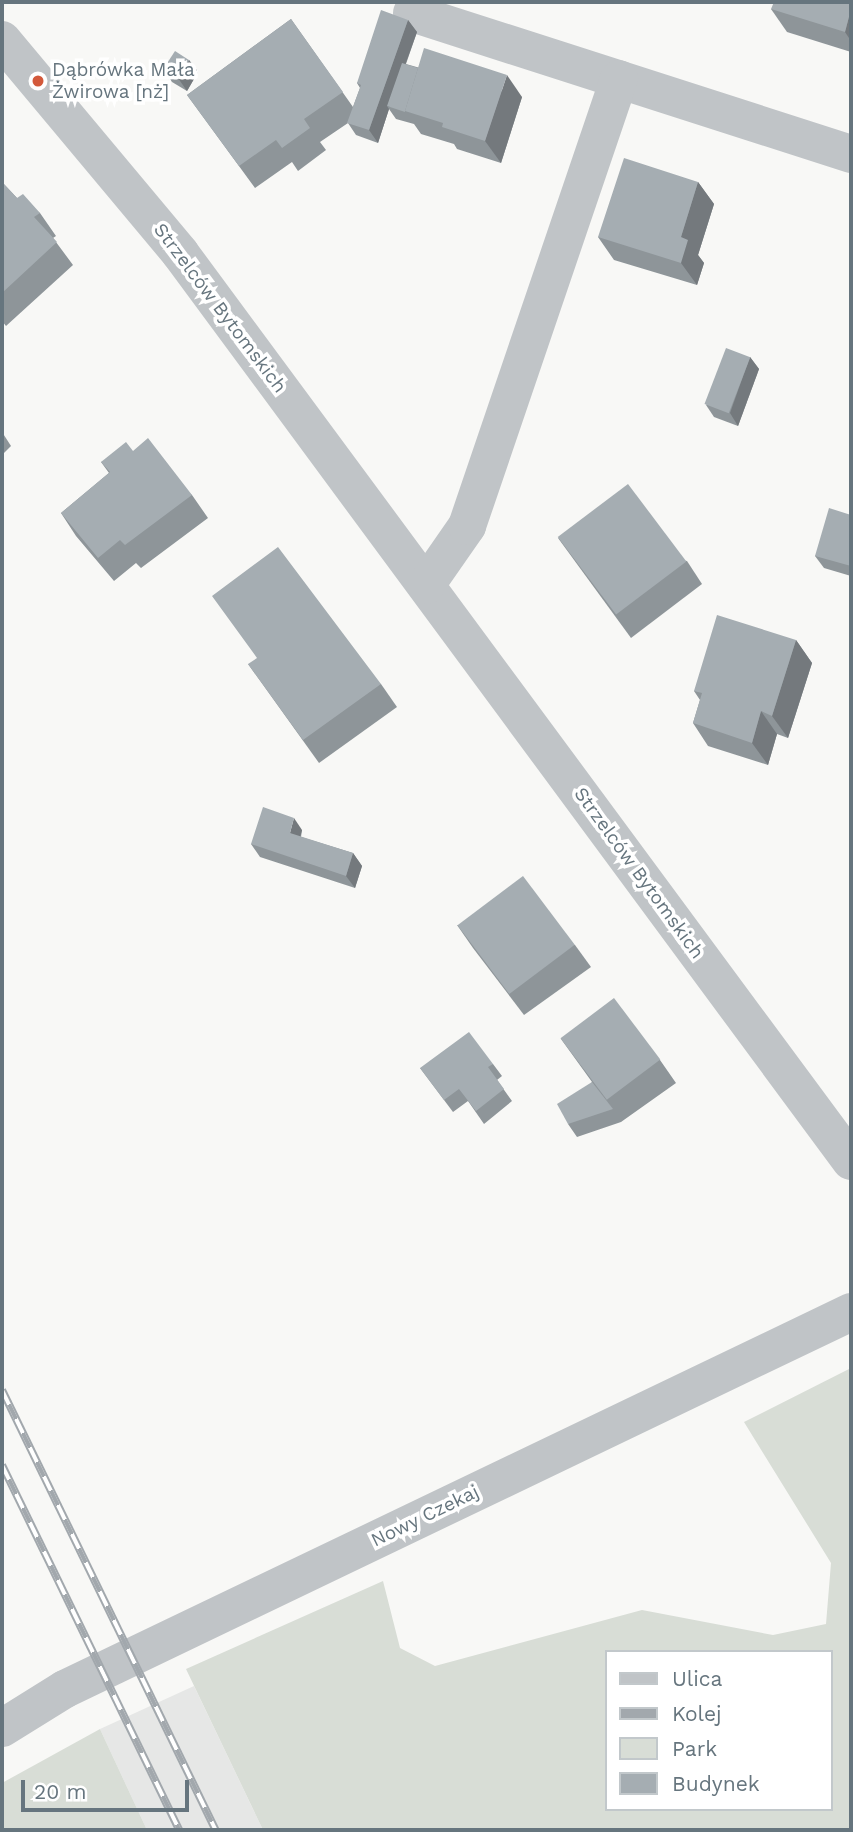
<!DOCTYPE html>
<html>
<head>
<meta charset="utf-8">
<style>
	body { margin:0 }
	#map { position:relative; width:853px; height:1832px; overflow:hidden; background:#f8f8f6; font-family:"Work Sans",sans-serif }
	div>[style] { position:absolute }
	.built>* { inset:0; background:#e6e7e6 }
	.green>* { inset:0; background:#d8ddd6 }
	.minor>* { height:38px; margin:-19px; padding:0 19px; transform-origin:19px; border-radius:19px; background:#c0c4c7 }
	.rail>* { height:8px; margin-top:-4px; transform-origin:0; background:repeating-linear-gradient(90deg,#fff 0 16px,#a2a8ad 0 32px); box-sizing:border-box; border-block:2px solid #a2a8ad }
	.wall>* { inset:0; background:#8e9599 }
	.shaded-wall>* { inset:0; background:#74797d }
	.building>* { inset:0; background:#a5adb2; transform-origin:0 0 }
	.dots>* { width:19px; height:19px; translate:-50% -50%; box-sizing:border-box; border:4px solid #fff; border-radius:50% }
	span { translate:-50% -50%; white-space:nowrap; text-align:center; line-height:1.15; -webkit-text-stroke:7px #fff; paint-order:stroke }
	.poi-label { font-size:19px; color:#66757e }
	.left { translate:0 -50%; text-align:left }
	.street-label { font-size:19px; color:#66757e }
	.frame { position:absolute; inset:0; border:4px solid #66757e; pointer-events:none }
	.legend { position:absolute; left:605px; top:1650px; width:228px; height:161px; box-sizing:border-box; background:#fff; border:2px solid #c2c8cb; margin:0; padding:9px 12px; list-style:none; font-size:21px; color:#66757e }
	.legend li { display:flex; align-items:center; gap:14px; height:35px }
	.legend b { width:35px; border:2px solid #c2c8cb }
	.scale { position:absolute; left:21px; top:1780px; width:168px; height:32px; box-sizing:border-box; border:4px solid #66757e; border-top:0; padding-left:9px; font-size:21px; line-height:24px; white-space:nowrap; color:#66757e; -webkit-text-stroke:5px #fff; paint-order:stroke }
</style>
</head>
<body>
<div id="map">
	<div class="built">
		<i style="clip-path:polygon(194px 1686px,263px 1830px,147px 1830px,100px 1729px)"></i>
	</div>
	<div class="green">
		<i style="clip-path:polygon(evenodd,851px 1368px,851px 1830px,263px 1830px,186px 1669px,383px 1581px,400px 1648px,435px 1666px,642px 1610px,773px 1635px,826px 1624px,831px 1563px,744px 1422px,851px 1368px,606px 1652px,830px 1652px,830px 1809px,606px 1809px,606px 1652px)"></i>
		<i style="clip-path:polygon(100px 1729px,147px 1830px,2px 1830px,2px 1783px)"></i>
	</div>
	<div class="minor">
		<i style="left:412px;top:13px;width:461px;rotate:17.8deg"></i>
		<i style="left:2px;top:40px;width:278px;rotate:50.1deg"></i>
		<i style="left:180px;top:253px;width:1129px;rotate:53.54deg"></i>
		<i style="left:426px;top:585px;width:72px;rotate:-55.2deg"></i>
		<i style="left:467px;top:526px;width:472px;rotate:-71.2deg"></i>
		<i style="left:2px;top:1728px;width:74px;rotate:-31.8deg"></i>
		<i style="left:65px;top:1689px;width:872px;rotate:-25.62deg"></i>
	</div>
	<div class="rail">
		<i style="left:2px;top:1390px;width:489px;rotate:64.1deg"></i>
		<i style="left:2px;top:1465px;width:406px;rotate:64.1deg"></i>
	</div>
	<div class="wall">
		<i style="clip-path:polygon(851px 2px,851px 52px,787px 32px,771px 9px)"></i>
		<i style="clip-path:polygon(291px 19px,353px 107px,360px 88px,357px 83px,408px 20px,417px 32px,406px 64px,522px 97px,501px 163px,457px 149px,454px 144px,421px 134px,414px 124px,396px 119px,389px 109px,378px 143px,356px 135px,348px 123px,320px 142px,326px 150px,298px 171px,292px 162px,255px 188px,187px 95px)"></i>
		<i style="clip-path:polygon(189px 60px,198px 72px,187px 91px,172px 82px,164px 70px)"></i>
		<i style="clip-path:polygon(2px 182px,17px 198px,40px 213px,56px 236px,53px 238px,73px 265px,6px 326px,2px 321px)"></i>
		<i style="clip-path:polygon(698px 182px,714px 204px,698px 255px,704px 263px,697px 285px,614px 260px,598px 237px)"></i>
		<i style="clip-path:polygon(750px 357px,759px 369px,738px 426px,714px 417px,706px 405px)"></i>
		<i style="clip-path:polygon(2px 432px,11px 446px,2px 455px)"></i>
		<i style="clip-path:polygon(133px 451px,192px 495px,208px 518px,141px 568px,136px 563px,114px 581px,76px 536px,61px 513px,109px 473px,101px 462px)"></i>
		<i style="clip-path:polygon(851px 515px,851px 576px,824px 568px,815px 556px)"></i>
		<i style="clip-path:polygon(558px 538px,687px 561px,702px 584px,631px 638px)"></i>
		<i style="clip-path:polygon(796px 640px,812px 663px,788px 738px,777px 734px,768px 765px,708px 746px,693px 723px,700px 700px,694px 691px)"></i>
		<i style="clip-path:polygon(248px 664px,381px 684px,397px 707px,319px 763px)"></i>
		<i style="clip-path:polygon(302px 830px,301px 837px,353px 853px,362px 866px,355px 888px,260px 857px,251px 844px)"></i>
		<i style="clip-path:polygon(457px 925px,575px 945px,591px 967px,524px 1015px,473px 948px)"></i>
		<i style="clip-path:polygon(561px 1039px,660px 1060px,676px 1083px,621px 1122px,577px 1137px,568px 1124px,592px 1082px)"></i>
		<i style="clip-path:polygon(493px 1064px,502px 1076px,497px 1080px,512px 1101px,484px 1124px,468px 1101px,453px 1112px,420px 1068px)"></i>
	</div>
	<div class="shaded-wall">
		<i style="clip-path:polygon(851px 9px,851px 41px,845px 32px)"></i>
		<i style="clip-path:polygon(408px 20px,417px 32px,390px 107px,387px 106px,389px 109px,378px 143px,369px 130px)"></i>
		<i style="clip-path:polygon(189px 60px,198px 72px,187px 91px,178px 78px)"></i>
		<i style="clip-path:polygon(507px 75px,522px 97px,501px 163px,485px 141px)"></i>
		<i style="clip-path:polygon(698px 182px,714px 204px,698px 255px,704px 263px,697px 285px,681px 263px,681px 237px)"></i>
		<i style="clip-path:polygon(750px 357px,759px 369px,738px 426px,730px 413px)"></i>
		<i style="clip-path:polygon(796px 640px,812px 663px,788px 738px,772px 716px)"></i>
		<i style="clip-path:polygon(761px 711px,777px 734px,768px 765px,752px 743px)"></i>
		<i style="clip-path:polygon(294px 818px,302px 830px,298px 845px,290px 833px)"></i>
		<i style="clip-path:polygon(353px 853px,362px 866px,355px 888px,346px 876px)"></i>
	</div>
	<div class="building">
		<i style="clip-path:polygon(774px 2px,851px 2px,851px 9px,845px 32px,771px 9px)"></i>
		<i style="clip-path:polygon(381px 10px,408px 20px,369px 130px,347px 123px,361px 85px,357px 83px)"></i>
		<i style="clip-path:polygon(291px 19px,343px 92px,304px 119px,310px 128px,282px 148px,276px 140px,239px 166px,187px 95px)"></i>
		<i style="clip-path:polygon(424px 48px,507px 75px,485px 141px,442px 127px,443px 123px,405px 111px)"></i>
		<i style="left:175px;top:51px;width:17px;height:22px;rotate:33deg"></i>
		<i style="clip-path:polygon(402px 63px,418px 68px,405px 111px,405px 112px,387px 106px)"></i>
		<i style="clip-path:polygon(624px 158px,698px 182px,681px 237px,688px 240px,681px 263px,598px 237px)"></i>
		<i style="clip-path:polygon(2px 182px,17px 198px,23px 194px,40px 213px,34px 217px,57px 242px,2px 293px)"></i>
		<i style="left:726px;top:348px;width:26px;height:60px;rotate:21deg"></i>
		<i style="clip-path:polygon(148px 438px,192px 495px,125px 545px,120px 540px,98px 558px,61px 513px,110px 472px,101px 462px,126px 442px,133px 451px)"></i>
		<i style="left:628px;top:484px;width:97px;height:88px;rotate:53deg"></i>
		<i style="clip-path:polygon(829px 508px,851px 515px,851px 566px,815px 556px)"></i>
		<i style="clip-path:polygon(278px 547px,381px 684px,303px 740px,248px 664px,257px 658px,212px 596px)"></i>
		<i style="clip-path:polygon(717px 615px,796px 640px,772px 716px,761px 711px,752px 743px,693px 723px,702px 693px,694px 691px)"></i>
		<i style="clip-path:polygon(263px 807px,294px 818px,290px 833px,353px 853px,346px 876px,251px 844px)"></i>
		<i style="left:523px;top:876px;width:86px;height:82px;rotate:53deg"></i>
		<i style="left:614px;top:998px;width:77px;height:67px;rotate:53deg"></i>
		<i style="clip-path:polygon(469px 1032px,493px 1064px,488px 1067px,504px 1089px,476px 1111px,459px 1089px,444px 1100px,420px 1068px)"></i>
		<i style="clip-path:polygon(592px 1082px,613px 1109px,568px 1124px,557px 1104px)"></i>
	</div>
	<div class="dots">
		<i style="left:38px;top:81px;background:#d3593b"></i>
	</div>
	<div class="poi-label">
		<span class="left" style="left:52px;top:81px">Dąbrówka Mała<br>Żwirowa [nż]</span>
	</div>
	<div class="street-label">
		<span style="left:220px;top:308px;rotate:53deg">Strzelców Bytomskich</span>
		<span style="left:639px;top:873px;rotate:54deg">Strzelców Bytomskich</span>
		<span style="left:425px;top:1516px;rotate:-26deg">Nowy Czekaj</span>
	</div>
	<div class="frame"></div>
	<ul class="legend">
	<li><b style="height:9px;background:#c0c4c7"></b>Ulica</li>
	<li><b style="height:9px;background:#a2a8ad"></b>Kolej</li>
	<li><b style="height:19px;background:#d8ddd6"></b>Park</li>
	<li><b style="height:19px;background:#a5adb2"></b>Budynek</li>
	</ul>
	<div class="scale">20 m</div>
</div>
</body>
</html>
